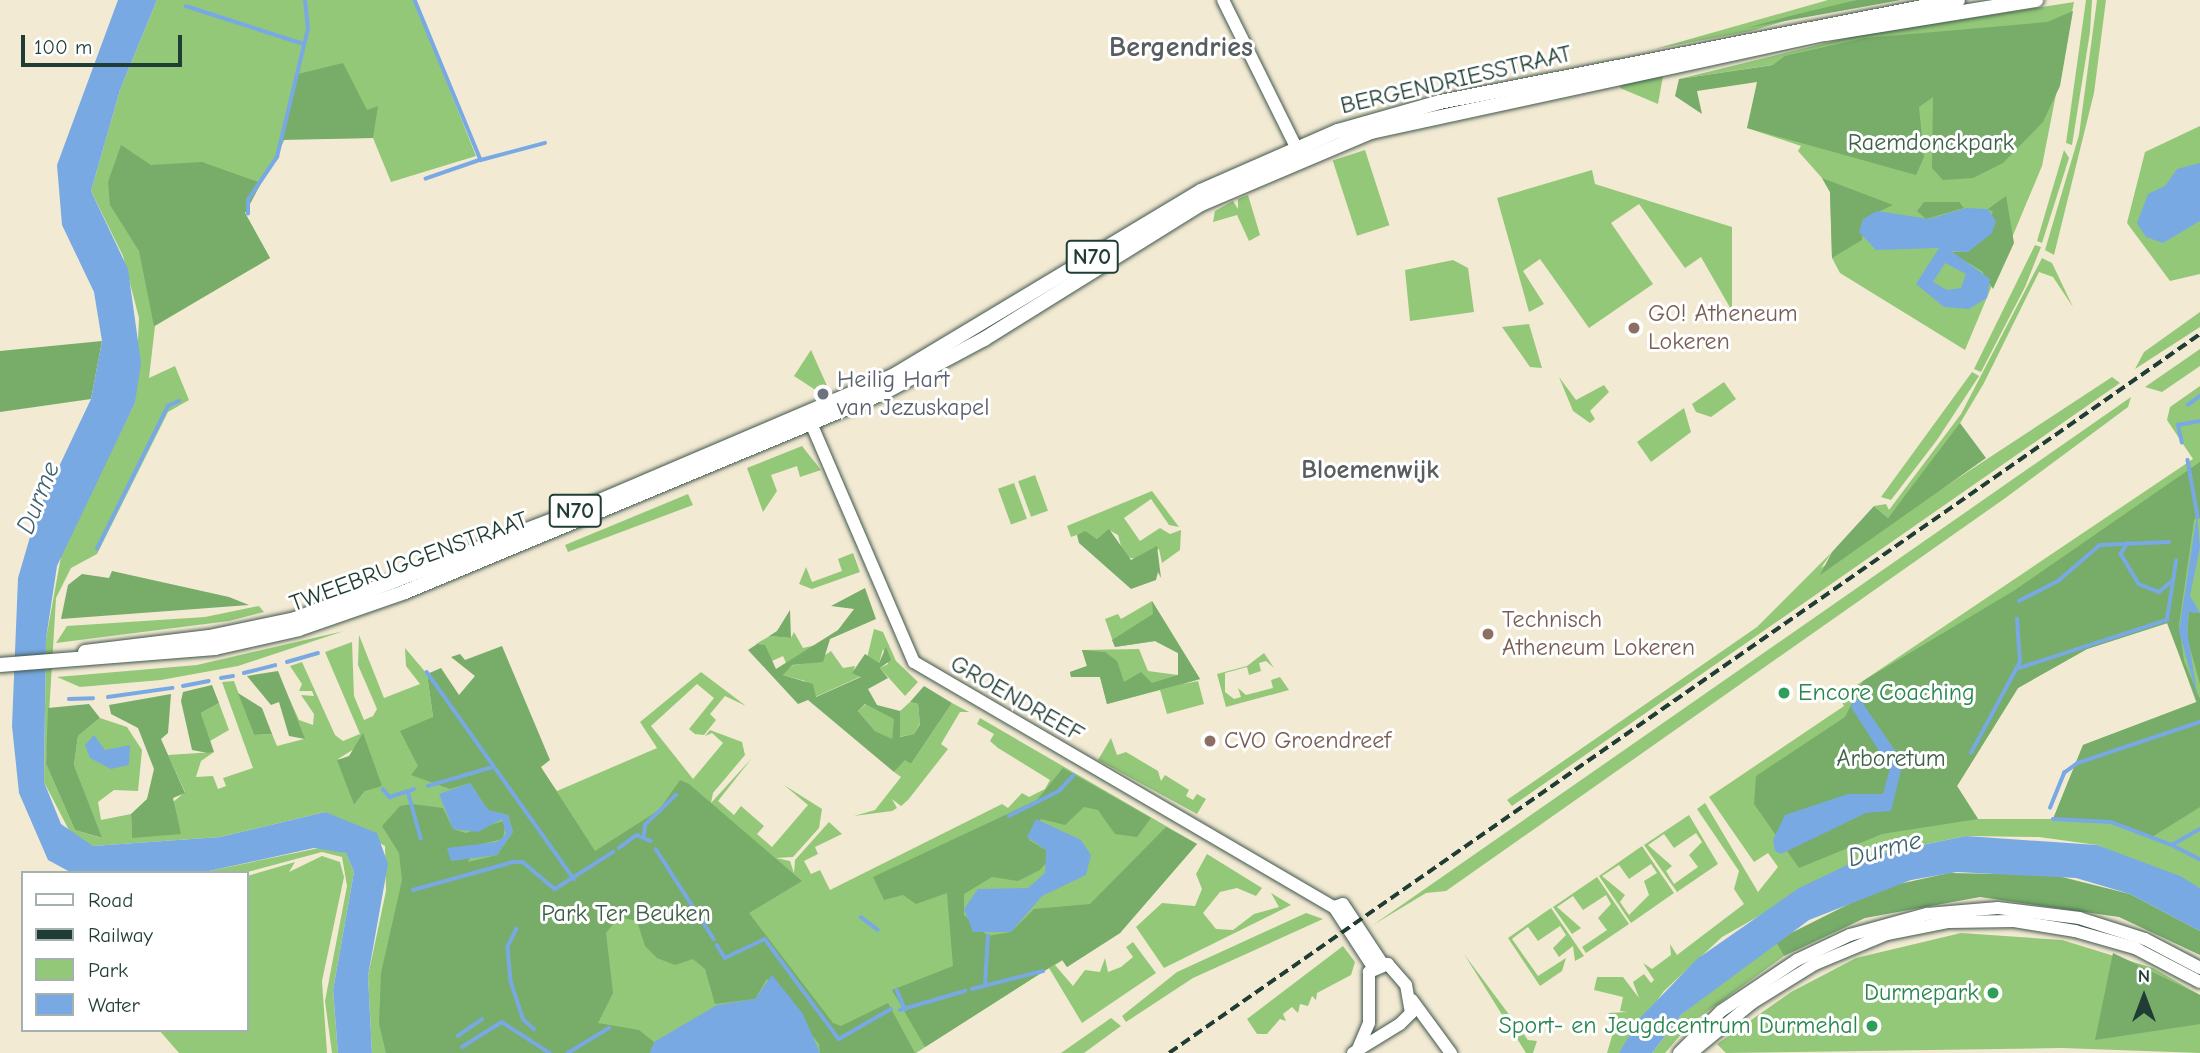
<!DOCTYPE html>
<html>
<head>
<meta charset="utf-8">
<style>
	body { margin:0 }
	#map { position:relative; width:2200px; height:1053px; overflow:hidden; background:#f3ead3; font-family:"Comic Neue",sans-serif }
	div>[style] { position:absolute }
	.green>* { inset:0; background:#94c879; transform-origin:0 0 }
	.forest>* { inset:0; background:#77ac69 }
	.water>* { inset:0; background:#79a9e3 }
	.stream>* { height:3.5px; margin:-1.75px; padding:0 1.75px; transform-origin:1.75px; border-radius:1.75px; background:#79a9e3 }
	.roads { filter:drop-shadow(0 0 2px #3f574c) drop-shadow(0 0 2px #3f574c) }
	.tertiary>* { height:12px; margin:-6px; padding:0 6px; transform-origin:6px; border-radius:6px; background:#fff }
	.secondary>* { height:12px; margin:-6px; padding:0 6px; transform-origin:6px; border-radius:6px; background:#fff }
	.primary>* { height:14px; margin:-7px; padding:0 7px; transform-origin:7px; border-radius:7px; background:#fff }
	.rail>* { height:3.5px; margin-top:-1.75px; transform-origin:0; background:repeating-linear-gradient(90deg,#1f3d34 0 10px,transparent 0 15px) }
	.dots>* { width:19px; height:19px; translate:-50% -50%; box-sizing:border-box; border:4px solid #fff; border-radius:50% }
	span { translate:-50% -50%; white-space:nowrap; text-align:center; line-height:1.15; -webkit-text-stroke:6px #fff; paint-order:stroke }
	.shield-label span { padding:2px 5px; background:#fff; border:2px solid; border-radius:5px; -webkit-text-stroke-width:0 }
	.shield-label { font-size:23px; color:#1f3d34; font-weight:700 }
	.street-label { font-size:24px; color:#1f3d34 }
	.park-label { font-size:24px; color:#3c6045 }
	.education-label { font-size:24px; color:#785e54 }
	.left { translate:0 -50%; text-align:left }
	.worship-label { font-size:24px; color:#5b616d }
	.leisure-label { font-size:24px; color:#27864d }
	.right { translate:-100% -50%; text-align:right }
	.neighbourhood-label { font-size:26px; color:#585d60; font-weight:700 }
	.water-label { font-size:26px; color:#3e6371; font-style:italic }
	.quarter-label { font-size:28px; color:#585d60; font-weight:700 }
	.legend { position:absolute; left:21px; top:871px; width:228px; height:161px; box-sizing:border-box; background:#fff; border:2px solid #a5b1ae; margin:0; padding:9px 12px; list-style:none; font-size:21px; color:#1f3d34 }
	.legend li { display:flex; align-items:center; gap:14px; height:35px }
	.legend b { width:35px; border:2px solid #a5b1ae }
	.north { position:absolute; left:2109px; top:962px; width:70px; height:70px; -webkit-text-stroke:5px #fff; paint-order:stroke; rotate:0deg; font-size:19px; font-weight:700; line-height:28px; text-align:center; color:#1f3d34 }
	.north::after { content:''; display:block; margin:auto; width:24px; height:32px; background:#1f3d34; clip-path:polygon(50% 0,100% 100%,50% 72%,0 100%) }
	.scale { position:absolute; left:21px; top:35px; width:161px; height:32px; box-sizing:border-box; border:4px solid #1f3d34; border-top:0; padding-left:9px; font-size:21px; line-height:24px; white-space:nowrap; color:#1f3d34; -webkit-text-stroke:5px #fff; paint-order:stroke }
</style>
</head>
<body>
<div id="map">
	<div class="green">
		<i style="clip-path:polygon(evenodd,157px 0,414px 0,476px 156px,391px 182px,373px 138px,285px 139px,245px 213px,270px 258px,155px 326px,149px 378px,175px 366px,189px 400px,168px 412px,97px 554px,71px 568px,56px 598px,46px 764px,75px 830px,101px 838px,74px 765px,78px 736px,100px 718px,127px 727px,142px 750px,138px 791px,114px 790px,98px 802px,101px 820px,131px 814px,132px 837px,185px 792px,168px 755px,214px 752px,201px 761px,196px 777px,213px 776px,218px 789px,226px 786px,223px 778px,253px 768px,222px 682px,234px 681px,254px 735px,272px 734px,277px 746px,304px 739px,289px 698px,299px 720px,313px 725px,314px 714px,301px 695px,314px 696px,312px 691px,299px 691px,302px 684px,290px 666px,302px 662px,335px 735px,343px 741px,360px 734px,325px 652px,352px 642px,354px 696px,364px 720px,373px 716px,377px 709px,358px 665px,359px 635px,384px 698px,420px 684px,406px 666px,405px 648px,427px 674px,433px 717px,425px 724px,418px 766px,475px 676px,557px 791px,657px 748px,640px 722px,701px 672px,746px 706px,725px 696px,710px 714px,716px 720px,704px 735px,695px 734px,689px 729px,714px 698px,697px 684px,651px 726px,693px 779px,723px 743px,712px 733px,705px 736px,710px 730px,742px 742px,745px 755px,713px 793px,711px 803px,752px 758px,718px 801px,734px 815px,741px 806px,764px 826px,757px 834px,772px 847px,808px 805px,784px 785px,822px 809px,819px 828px,793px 857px,776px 858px,790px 861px,794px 873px,795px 860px,829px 822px,842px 834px,815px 847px,818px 854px,804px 861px,811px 874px,820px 870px,830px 890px,1002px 804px,1008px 808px,1022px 793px,1029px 797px,1045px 789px,1050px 780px,998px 748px,990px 741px,994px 734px,977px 724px,980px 718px,1197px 844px,1120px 933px,1067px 967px,1063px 960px,1055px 965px,1073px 986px,1085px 970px,1100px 972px,1105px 958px,1108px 972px,1121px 967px,1133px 957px,1126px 947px,1133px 942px,1156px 973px,1082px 1023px,1049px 968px,916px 1053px,372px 1053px,368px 976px,386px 891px,385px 846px,325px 812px,220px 837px,93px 846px,73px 838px,44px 782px,46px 639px,62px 551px,135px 403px,139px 318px,123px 256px,91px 191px,120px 90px,157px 0,354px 749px,365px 791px,354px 805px,338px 759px,354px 749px)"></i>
		<i style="clip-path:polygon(1828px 0,1856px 0,1751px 31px,1655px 49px)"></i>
		<i style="clip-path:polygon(2086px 0,2092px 0,2090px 32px,2072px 145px,2066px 143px)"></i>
		<i style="clip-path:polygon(2097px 0,2106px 0,2094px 93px,2054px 255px,2045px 250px,2079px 135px)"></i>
		<i style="clip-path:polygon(2074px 2px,2042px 166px,1965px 350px,1840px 273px,1832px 258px,1830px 192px,1822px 178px,1798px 151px,1801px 146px,1747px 128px,1772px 65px,1679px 79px,1855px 36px)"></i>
		<i style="clip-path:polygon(1663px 76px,1658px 104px,1620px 88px,1621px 84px)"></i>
		<i style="clip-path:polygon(2200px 126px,2200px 274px,2170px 281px,2127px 223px,2145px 152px)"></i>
		<i style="left:1365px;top:150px;width:79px;height:34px;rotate:72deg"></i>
		<i style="clip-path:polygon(2064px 150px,2069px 158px,2042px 243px,2037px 241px)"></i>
		<i style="clip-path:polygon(1592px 170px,1595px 184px,1732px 227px,1732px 311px,1701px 257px,1685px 268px,1639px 204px,1611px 223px,1653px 284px,1589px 328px,1540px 259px,1523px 271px,1544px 304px,1529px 312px,1497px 198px)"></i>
		<i style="clip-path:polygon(1248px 195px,1260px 235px,1249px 241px,1237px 215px,1213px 222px,1215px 211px,1233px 201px,1238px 209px,1238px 199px)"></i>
		<i style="clip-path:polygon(2035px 245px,2041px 247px,2025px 287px,1981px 372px,1974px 369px)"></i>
		<i style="clip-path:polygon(2042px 258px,2052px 263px,2073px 307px,2053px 277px,2039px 272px,1984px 383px,1953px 435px,1888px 518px,1874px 506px,1886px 504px,1889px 510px,1961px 414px)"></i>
		<i style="clip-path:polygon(1453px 260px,1468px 268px,1474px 312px,1410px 321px,1405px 270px)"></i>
		<i style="clip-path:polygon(2200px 312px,2200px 327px,2135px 369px,2144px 352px)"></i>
		<i style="clip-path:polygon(1529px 324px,1542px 368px,1530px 367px,1502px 327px)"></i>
		<i style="clip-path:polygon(2200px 349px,2200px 366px,2162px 392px,2145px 387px)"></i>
		<i style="clip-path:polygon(811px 350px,828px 388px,820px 393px,794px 376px)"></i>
		<i style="clip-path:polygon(1972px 372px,1979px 376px,1937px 440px,1891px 500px,1881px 497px)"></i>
		<i style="clip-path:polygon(1559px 377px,1576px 400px,1604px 385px,1609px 392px,1590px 411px,1595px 419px,1590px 423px,1573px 411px)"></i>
		<i style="clip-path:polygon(2112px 377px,2120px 383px,1512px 806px,1507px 800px,1757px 627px,1832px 552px,1821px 568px)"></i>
		<i style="clip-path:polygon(1724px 382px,1736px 399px,1711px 417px,1696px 412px,1692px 404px)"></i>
		<i style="clip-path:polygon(evenodd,2200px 386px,2200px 888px,2097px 845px,2039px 837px,1966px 836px,1864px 857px,1722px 937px,1664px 991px,1619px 1053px,1607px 1053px,1617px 1019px,1608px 1013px,1627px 1012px,1620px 1011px,1623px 997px,1594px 990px,1597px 977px,1623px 977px,1639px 998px,1633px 982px,1644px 974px,1651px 983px,1654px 980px,1643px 963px,1652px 969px,1671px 955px,1670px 944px,1677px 955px,1744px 904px,1734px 889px,1739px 871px,1697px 809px,1705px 803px,1758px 892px,1778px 867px,1768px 853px,1754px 862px,1709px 797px,1844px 706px,1839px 697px,2193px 459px,2167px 420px,2170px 407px,2200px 386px,2168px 623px,2196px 702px,2083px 745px,2053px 819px,1978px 819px,1957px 786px,2018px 688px,2087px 649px,2168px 623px)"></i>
		<i style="clip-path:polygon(2131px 397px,2128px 407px,2004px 499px,1446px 891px,1426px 893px,1373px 925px)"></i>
		<i style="clip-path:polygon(1684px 408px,1691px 432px,1651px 462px,1637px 442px)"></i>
		<i style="clip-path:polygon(802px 446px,821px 470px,800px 477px,797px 466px,771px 475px,777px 491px,763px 512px,747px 468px)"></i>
		<i style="left:1035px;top:475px;width:38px;height:18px;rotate:70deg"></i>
		<i style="left:1014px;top:483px;width:38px;height:17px;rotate:70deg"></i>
		<i style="clip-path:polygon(1152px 491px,1179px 527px,1169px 525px,1151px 499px,1124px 518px,1140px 541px,1160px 528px,1170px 534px,1181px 530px,1180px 550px,1162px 563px,1159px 549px,1137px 559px,1124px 557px,1118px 535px,1109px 530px,1097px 539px,1085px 532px,1071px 537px,1067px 526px)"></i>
		<i style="clip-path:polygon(688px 494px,693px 505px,568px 552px,565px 545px)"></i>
		<i style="clip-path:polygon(853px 553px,860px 572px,812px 589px,799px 584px,806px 567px,812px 582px,842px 571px,838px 559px)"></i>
		<i style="clip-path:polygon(1152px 601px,1200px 679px,1183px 684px,1198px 681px,1204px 704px,1167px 714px,1160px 690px,1107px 704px,1100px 677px,1071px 677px,1070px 672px,1087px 666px,1082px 650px,1139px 649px,1148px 671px,1178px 675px,1178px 653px,1155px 641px,1115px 647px,1105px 619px,1118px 614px,1121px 619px)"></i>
		<i style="clip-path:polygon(259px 606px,264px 612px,229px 621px,56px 643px,67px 626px,205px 617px)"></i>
		<i style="clip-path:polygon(874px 629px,883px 632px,896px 661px,918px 682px,905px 696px,880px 668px,888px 664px,883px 649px,879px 663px,867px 658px)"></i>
		<i style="clip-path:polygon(344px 631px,238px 666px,161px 680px,80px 687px,57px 677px,197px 665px)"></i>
		<i style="clip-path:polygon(794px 632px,803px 648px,816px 645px,786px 663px,783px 656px,772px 661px,756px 644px,770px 636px,791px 638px)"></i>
		<i style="clip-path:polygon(831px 651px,843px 668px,855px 666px,853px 673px,862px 676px,815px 697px,805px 681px,783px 675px,788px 666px,815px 662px)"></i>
		<i style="clip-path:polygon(1264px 653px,1274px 668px,1266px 661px,1259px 663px,1261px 671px,1249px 675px,1247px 667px,1225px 673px,1225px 692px,1234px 699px,1241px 697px,1238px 688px,1246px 695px,1273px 688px,1271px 680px,1280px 677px,1289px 690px,1226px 707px,1217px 674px,1247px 666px)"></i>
		<i style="clip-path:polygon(910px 702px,918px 704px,920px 723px,914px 734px,899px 737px,900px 711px)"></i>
		<i style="clip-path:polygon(219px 703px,229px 730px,210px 741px,201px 713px)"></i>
		<i style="clip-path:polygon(952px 703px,969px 712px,960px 712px,941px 744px,948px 749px,908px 800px,901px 806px,892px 799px,897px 808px,892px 811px,854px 816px,875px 810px,901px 777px,894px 772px,905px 759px,911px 764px)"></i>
		<i style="clip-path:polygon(866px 704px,895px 719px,892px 740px,875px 731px,858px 711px)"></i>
		<i style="clip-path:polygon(1111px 738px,1117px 755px,1126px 752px,1158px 771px,1161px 781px,1165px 775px,1189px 790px,1186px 796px,1193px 800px,1197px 794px,1206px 799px,1197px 814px,1098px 760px)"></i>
		<i style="clip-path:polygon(evenodd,1689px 815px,1718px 864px,1677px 892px,1644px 845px,1689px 815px,1696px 833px,1702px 842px,1689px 855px,1698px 867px,1674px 884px,1666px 871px,1672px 866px,1648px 845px,1664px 834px,1674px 848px,1696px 833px)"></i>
		<i style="clip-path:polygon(evenodd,1642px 846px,1674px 893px,1631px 923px,1599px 876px,1642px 846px,1651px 864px,1657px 873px,1644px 881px,1649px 895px,1629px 915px,1620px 902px,1625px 895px,1602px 876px,1619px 865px,1629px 879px,1651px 864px)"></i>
		<i style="clip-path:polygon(324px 847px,346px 853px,354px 872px,333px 990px,338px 1053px,332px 1053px,325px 1001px,347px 886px,342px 857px,322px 852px,244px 873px,121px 873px,209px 871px)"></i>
		<i style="clip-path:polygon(1207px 854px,1262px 888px,1256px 896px,1237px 888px,1220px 892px,1203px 913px,1216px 929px,1233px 930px,1254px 914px,1279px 907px,1271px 893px,1291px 905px,1164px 968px,1136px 927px,1162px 903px,1195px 906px,1202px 889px,1196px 874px)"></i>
		<i style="clip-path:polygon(322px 856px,340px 862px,344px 877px,322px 981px,327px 1053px,179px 1053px,159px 1030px,247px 1030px,247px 876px,295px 862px,289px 872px)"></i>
		<i style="clip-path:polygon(1597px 877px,1629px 924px,1586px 953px,1582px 947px,1607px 930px,1598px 918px,1611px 904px,1606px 895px,1583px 910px,1573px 896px,1557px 907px,1581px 928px,1572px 934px,1553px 907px)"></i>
		<i style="clip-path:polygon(1551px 908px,1584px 956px,1575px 961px,1573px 946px,1559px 957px,1553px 948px,1566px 935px,1560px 926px,1538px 941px,1528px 927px,1517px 935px,1512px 939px,1538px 976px,1566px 958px,1562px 971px,1540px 986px,1508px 938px)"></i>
		<i style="clip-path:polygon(1306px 913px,1323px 919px,1193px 978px,1126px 1022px,1122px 1016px,1177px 972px)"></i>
		<i style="clip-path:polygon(1961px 933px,2062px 940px,2153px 968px,2200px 995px,2200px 1053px,2062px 1048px,1726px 1053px,1717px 1044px,1791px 992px,1856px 958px)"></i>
		<i style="clip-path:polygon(1775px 941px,1784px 956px,1690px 1024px,1665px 1053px,1652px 1053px,1682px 1014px)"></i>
		<i style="clip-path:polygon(1343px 946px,1355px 962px,1351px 975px,1317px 993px,1316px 1000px,1312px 996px,1308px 1006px,1300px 1004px,1298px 1013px,1292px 1007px,1283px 1014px,1286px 1021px,1280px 1019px,1267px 1034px,1257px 1034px,1247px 1019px)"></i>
		<i style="clip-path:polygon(1464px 954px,1528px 1040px,1537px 1041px,1533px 1053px,1526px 1053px)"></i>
		<i style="clip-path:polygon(1111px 1018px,1121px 1026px,1084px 1053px,1061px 1053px)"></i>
	</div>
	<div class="forest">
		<i style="clip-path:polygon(1856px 0,1901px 0,1747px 28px,1790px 16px)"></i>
		<i style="clip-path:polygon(2073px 11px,2060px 86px,2043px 122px,2003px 163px,1973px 178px,1943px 180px,1932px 168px,1933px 97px,1919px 107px,1924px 157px,1916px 175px,1747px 128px,1757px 82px,1697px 91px,1702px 114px,1675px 96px,1679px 79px,1773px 65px,1785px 56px,1865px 38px,2047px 22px)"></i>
		<i style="clip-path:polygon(343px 63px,367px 110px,378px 106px,373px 138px,281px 140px,298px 74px)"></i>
		<i style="clip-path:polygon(121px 145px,151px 165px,202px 162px,261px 183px,245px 213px,270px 258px,154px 326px,139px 251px,110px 205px,108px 182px)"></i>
		<i style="clip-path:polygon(1822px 178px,1893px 205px,1863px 219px,1862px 240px,1832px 258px,1830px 192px)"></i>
		<i style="clip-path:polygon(2006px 196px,2014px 243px,1993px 289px,1982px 271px,1950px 252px,1968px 252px,1981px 240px,1993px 212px,1988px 209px)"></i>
		<i style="clip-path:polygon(1924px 202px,1959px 202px,1964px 208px,1926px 219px,1917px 211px)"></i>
		<i style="clip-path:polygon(102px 341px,91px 399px,0 412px,0 351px)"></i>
		<i style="clip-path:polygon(1960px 423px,1986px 458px,1820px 575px,1832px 552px,1874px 506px,1888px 518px)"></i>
		<i style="clip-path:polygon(2200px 462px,2200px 519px,2197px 515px,2194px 521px,2179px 625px,2184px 661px,2200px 699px,2200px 807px,2152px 837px,2111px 822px,2053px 819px,2083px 745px,2197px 702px,2167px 623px,2087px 649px,2018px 688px,1957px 786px,1978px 819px,1882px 834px,1799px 868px,1754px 804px,1756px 776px,1845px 717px,1863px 681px,2015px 590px)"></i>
		<i style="clip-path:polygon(1109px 529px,1131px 560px,1157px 546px,1161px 578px,1158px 572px,1156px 580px,1131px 589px,1079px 543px,1077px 535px,1085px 531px,1097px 539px)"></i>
		<i style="clip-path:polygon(112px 571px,229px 597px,249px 605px,61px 619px,68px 585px,82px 574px,109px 578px)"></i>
		<i style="clip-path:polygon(evenodd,865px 588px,876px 619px,830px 639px,823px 662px,792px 665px,783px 675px,813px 684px,816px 697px,861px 677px,852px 673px,865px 654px,879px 663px,886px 647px,891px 660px,880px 668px,888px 678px,868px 689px,877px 705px,900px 711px,900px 737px,914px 734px,920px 724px,918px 704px,910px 702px,924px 686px,952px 703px,911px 764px,905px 760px,894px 772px,808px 700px,798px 704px,748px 650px,777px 631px,790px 610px,791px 638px,769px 636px,757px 644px,765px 645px,776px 669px,838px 630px,854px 609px,831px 606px,865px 588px,865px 704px,894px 719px,892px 739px,875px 731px,858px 711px,865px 704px)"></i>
		<i style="clip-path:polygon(1152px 601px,1200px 679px,1107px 704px,1100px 677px,1071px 677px,1070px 672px,1087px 666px,1082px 650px,1105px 652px,1117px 661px,1124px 682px,1141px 672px,1152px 683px,1178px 675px,1178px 653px,1155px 641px,1115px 647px,1112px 640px,1153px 614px)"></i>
		<i style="clip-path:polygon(2189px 612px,2200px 613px,2200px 684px,2187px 637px)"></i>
		<i style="clip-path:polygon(502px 646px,550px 760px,541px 767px,595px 851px,659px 810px,680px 780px,689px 784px,802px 881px,749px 913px,833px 1023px,841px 1026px,888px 1003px,915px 1053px,820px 1053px,819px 1044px,767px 979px,755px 999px,715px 1004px,705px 969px,693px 959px,675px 965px,657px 958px,645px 946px,637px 921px,619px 917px,606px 933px,613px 993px,598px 1023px,639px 1030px,654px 1042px,650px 1053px,386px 1053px,379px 1024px,381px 973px,402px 880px,399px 853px,382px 826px,400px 806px,412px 804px,443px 808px,453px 829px,466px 833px,506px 820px,503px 839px,477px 845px,468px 862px,497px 855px,513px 832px,508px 815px,488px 810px,470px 783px,450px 789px,411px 775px,418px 766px,400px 731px,433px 717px,427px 674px,441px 668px,459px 695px,475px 676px,451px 657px,460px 654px,465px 660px)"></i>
		<i style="clip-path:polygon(278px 671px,289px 698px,305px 739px,289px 736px,279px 702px,271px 705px,247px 676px)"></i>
		<i style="clip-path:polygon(212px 685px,219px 703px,201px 713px,214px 752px,208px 753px,192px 750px,181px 701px,183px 692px)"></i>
		<i style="clip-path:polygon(238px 693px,262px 708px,272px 734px,254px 735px)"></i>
		<i style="clip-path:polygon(171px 694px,168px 733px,161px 739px,185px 793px,173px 798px,181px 834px,132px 838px,131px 814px,147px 799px,154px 769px,138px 728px,111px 714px,109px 705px)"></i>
		<i style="clip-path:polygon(89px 704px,100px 718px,78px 736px,74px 765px,102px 838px,75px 830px,46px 764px,48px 708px)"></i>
		<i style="clip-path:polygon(363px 733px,382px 786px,365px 791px,354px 805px,337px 760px,349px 756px)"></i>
		<i style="clip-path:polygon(1063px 768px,1151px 818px,1137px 837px,1115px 834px,1098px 810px,1084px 807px,1065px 825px,1041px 819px,1029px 840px,1046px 850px,1048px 861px,1040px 870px,1018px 881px,992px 877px,964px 894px,964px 915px,988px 936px,1011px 932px,1034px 909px,1090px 904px,1166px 827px,1197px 844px,1120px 933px,1067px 967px,1062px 960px,1049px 968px,925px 1047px,892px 990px,953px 966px,947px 893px,916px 904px,903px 895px,884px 900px,873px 877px,1037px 800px)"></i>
		<i style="clip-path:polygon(1949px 873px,2054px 875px,2130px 894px,2200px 931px,2200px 955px,2119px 917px,1980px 897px,1865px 918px,1784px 956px,1775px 941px,1881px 888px)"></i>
		<i style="clip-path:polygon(2113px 953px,2200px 995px,2200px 1024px,2095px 1040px)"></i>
	</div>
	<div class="water">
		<i style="clip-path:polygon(118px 0,157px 0,120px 90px,91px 191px,128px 269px,141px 363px,135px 403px,57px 566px,46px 639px,44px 782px,61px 824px,93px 846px,220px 837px,325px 812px,377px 833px,388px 864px,368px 976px,372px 1053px,338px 1053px,333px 990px,354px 872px,346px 853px,314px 848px,209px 871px,72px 873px,48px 860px,19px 793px,12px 726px,18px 578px,37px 513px,91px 399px,102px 341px,94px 292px,62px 225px,57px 165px)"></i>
		<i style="clip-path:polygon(2200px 163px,2200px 221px,2163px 243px,2146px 237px,2137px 223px,2148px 194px,2165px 186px,2177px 169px)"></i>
		<i style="clip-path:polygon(evenodd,1966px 208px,1988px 209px,1996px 221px,1992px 233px,1968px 252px,1951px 251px,1990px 279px,1987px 298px,1969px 309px,1944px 307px,1916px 284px,1939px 248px,1876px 250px,1859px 232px,1863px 219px,1877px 211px,1929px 219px,1966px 208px,1945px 263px,1966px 274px,1961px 288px,1947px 290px,1933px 282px,1945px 263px)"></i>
		<i style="clip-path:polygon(2197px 514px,2200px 547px,2190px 596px,2200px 613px,2189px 612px,2187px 630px,2198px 700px,2179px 631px)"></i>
		<i style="clip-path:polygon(1854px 699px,1861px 701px,1903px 762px,1891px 811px,1866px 813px,1781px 854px,1775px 851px,1773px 840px,1785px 815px,1848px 794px,1883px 794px,1890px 768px,1851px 707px)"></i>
		<i style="clip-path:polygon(94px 735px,105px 750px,130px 745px,129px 765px,111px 769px,90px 758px,85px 745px)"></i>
		<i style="clip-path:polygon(470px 783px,488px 810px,508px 815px,513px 832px,497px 855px,451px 861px,447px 848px,497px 842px,506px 834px,502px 819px,478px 832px,453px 829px,439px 794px)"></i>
		<i style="clip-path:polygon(1036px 819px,1081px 840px,1091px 855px,1086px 875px,1042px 896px,1011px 932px,973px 932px,964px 909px,978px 889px,1028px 888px,1045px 873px,1046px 850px,1027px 837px)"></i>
		<i style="clip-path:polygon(1966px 836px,2097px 845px,2180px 876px,2200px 888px,2200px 931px,2130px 894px,2076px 878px,1957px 872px,1911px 880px,1809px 920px,1682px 1014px,1652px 1053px,1619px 1053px,1640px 1018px,1697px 959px,1799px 888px,1864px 857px)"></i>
		<i style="clip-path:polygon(772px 975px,803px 1014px,820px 1053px,650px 1053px,654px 1042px,717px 1005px,755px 999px)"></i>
	</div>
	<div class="stream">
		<i style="left:415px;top:0;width:173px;rotate:67.6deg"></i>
		<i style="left:481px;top:160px;width:58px;rotate:160.9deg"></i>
		<i style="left:186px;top:6px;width:124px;rotate:17.9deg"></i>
		<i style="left:481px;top:160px;width:66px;rotate:-14.9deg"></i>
		<i style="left:248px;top:214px;width:14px;rotate:-90deg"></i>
		<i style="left:248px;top:200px;width:52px;rotate:-56deg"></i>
		<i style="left:277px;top:157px;width:132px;rotate:-76.4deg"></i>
		<i style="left:308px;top:29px;width:29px;rotate:-96deg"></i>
		<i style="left:2188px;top:405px;width:15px;rotate:-37deg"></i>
		<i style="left:2182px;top:443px;width:18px;rotate:-103deg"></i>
		<i style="left:2178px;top:425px;width:22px;rotate:-10deg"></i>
		<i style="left:2188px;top:460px;width:58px;rotate:80deg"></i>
		<i style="left:2128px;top:543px;width:13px;rotate:122deg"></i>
		<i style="left:2121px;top:554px;width:35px;rotate:59deg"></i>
		<i style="left:2139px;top:584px;width:22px;rotate:22deg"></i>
		<i style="left:2159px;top:592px;width:16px;rotate:-40deg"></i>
		<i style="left:97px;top:549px;width:160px;rotate:-63.6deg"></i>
		<i style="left:168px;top:406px;width:12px;rotate:-24deg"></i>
		<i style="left:2019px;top:601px;width:44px;rotate:-27.1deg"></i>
		<i style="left:2058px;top:581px;width:55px;rotate:-40.6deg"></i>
		<i style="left:2100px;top:545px;width:69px;rotate:-2.5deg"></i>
		<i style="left:287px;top:662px;width:32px;rotate:-16deg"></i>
		<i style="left:2016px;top:669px;width:159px;rotate:-18deg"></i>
		<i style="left:2167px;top:620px;width:60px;rotate:-81.3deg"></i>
		<i style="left:427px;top:672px;width:254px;rotate:54.6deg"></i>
		<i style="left:244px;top:673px;width:32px;rotate:-14deg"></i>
		<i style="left:221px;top:678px;width:12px;rotate:-9deg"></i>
		<i style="left:183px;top:686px;width:26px;rotate:-11deg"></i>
		<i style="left:108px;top:697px;width:65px;rotate:-8deg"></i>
		<i style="left:69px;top:699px;width:24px;rotate:-2deg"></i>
		<i style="left:1971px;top:753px;width:103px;rotate:-61.7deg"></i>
		<i style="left:2020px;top:662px;width:43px;rotate:-94deg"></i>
		<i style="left:428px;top:786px;width:68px;rotate:-16.3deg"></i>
		<i style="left:383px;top:789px;width:11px;rotate:49deg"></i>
		<i style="left:390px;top:797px;width:25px;rotate:-18deg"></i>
		<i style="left:408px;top:791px;width:49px;rotate:74.5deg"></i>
		<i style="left:2050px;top:808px;width:38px;rotate:-68deg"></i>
		<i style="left:2064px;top:773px;width:17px;rotate:-36deg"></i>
		<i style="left:2078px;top:763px;width:129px;rotate:-18.6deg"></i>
		<i style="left:1009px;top:816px;width:56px;rotate:-26.6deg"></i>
		<i style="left:1059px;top:791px;width:21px;rotate:-47deg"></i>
		<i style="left:2053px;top:819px;width:58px;rotate:3deg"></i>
		<i style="left:2111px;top:822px;width:65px;rotate:20.7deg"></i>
		<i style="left:2172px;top:845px;width:32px;rotate:-30deg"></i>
		<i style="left:644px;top:835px;width:10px;rotate:-84deg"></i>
		<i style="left:645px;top:825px;width:43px;rotate:-44.1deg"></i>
		<i style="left:2174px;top:846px;width:29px;rotate:27deg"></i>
		<i style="left:619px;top:848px;width:22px;rotate:-36deg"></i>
		<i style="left:637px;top:835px;width:15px;rotate:23deg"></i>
		<i style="left:656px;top:849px;width:107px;rotate:57.2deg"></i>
		<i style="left:413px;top:890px;width:104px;rotate:-15.6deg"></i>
		<i style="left:513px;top:862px;width:10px"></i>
		<i style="left:523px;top:862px;width:42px;rotate:40.2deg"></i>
		<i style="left:555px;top:889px;width:69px;rotate:-32.5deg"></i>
		<i style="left:861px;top:917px;width:21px;rotate:37deg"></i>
		<i style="left:517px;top:929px;width:20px;rotate:117deg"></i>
		<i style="left:508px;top:947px;width:34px;rotate:85deg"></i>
		<i style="left:511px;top:981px;width:40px;rotate:72deg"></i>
		<i style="left:523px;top:1019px;width:15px;rotate:42deg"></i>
		<i style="left:717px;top:945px;width:15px;rotate:58deg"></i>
		<i style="left:725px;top:958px;width:44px;rotate:-25.4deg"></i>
		<i style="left:765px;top:939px;width:124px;rotate:53.5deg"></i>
		<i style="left:839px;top:1039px;width:60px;rotate:-30deg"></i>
		<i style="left:985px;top:985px;width:49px;rotate:-86.5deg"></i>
		<i style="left:972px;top:989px;width:73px;rotate:-14.2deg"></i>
		<i style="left:897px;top:990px;width:21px;rotate:67deg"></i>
		<i style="left:900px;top:1010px;width:68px;rotate:-16.3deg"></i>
		<i style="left:458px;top:1036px;width:29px;rotate:-35deg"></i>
		<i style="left:462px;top:1047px;width:47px;rotate:-32deg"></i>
		<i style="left:502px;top:1022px;width:57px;rotate:32.9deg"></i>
		<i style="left:568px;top:1053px;width:48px;rotate:-31.4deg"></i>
	</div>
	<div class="roads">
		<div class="tertiary">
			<i style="left:1223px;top:0;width:175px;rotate:63.6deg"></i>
			<i style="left:807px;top:414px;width:270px;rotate:66.7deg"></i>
			<i style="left:914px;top:662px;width:486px;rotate:30.3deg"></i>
			<i style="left:1334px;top:907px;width:9px;rotate:-18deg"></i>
			<i style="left:1343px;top:904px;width:71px;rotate:56.5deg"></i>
			<i style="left:1334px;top:907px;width:72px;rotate:57deg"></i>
			<i style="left:1412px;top:1000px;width:66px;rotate:53.7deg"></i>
			<i style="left:1353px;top:1053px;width:55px;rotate:-31.7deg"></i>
			<i style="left:1400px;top:1024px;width:16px;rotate:-45deg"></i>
			<i style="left:1411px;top:1013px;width:28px;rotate:-100deg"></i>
			<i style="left:1406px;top:985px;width:28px;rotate:-131deg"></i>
			<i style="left:1388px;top:964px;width:21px;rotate:157deg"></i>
			<i style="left:1369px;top:972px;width:51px;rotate:90deg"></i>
			<i style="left:1369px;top:1023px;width:30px;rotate:113deg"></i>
		</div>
		<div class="secondary">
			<i style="left:1679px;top:1053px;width:59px;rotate:-45deg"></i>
			<i style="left:1721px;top:1011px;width:92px;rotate:-33.9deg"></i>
			<i style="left:1797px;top:960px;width:59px;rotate:-25.3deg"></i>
			<i style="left:1850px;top:935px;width:80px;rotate:-15.3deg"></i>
			<i style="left:1927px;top:914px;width:71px;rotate:-4.8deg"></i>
			<i style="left:1998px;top:908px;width:82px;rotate:7deg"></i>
			<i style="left:2079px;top:918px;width:69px;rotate:17.7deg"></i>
			<i style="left:2145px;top:939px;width:62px;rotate:27.8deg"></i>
			<i style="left:1691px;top:1053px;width:79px;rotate:-39.3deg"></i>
			<i style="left:1752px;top:1003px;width:74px;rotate:-31.8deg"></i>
			<i style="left:1815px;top:964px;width:78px;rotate:-22.6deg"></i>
			<i style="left:1887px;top:934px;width:63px;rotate:-11deg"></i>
			<i style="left:1949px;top:922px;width:65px;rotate:-0.9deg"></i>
			<i style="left:2014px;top:921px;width:62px;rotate:9.3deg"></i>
			<i style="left:2075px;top:931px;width:62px;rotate:15.8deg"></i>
			<i style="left:2135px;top:948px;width:73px;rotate:27.6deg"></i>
		</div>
		<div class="primary">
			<i style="left:85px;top:652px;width:125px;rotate:-6.9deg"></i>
			<i style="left:209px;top:637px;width:88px;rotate:-11.8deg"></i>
			<i style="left:295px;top:619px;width:306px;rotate:-21deg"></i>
			<i style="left:581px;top:509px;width:339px;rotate:-23.1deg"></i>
			<i style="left:893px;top:376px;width:359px;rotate:-31deg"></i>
			<i style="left:1201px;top:191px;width:150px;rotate:-23.7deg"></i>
			<i style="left:1338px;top:131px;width:106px;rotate:-15.9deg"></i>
			<i style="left:1440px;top:102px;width:528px;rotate:-11.14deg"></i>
			<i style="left:0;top:665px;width:216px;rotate:-4.5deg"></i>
			<i style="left:215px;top:648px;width:86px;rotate:-12.7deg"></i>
			<i style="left:299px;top:629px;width:112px;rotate:-19.2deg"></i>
			<i style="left:405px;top:592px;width:518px;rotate:-22.6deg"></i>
			<i style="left:883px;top:393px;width:115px;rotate:-28.1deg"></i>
			<i style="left:984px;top:339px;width:256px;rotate:-31.9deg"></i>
			<i style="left:1201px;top:204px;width:185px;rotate:-23deg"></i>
			<i style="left:1371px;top:132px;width:465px;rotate:-12.2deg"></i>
			<i style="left:1826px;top:34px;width:213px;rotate:-9.2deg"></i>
		</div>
	</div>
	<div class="rail">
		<i style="left:1169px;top:1053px;width:1257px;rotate:-34.89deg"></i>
	</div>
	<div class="dots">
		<i style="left:1634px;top:328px;background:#8d6e63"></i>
		<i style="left:823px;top:394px;background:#6b7280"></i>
		<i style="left:1488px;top:634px;background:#8d6e63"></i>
		<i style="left:1784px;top:693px;background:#2e9e5b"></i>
		<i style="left:1210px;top:741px;background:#8d6e63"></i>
		<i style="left:1993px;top:993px;background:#2e9e5b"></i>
		<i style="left:1872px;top:1026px;background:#2e9e5b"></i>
	</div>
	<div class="shield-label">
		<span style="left:1092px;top:257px">N70</span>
		<span style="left:575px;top:511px">N70</span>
	</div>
	<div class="street-label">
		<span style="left:1456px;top:80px;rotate:-13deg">BERGENDRIESSTRAAT</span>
		<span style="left:409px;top:562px;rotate:-20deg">TWEEBRUGGENSTRAAT</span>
		<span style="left:1017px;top:699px;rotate:30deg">GROENDREEF</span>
	</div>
	<div class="park-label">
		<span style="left:1931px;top:143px">Raemdonckpark</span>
		<span style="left:1891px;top:759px">Arboretum</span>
		<span style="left:626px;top:914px">Park Ter Beuken</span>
	</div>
	<div class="education-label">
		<span class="left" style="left:1648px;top:328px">GO! Atheneum<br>Lokeren</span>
		<span class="left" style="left:1502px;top:634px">Technisch<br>Atheneum Lokeren</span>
		<span class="left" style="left:1224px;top:741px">CVO Groendreef</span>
	</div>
	<div class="worship-label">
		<span class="left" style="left:837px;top:394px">Heilig Hart<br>van Jezuskapel</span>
	</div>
	<div class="leisure-label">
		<span class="left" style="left:1798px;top:693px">Encore Coaching</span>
		<span class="right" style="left:1979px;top:993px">Durmepark</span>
		<span class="right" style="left:1858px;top:1026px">Sport- en Jeugdcentrum Durmehal</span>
	</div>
	<div class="neighbourhood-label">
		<span style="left:1370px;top:471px">Bloemenwijk</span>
	</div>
	<div class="water-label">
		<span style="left:39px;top:498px;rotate:-68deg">Durme</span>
		<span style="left:1885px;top:850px;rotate:-15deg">Durme</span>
	</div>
	<div class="quarter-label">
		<span style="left:1181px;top:47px">Bergendries</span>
	</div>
	<ul class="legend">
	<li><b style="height:9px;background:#fff"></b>Road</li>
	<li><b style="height:9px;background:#1f3d34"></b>Railway</li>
	<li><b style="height:19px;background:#94c879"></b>Park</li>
	<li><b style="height:19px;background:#79a9e3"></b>Water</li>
	</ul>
	<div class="north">N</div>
	<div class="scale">100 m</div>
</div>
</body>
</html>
